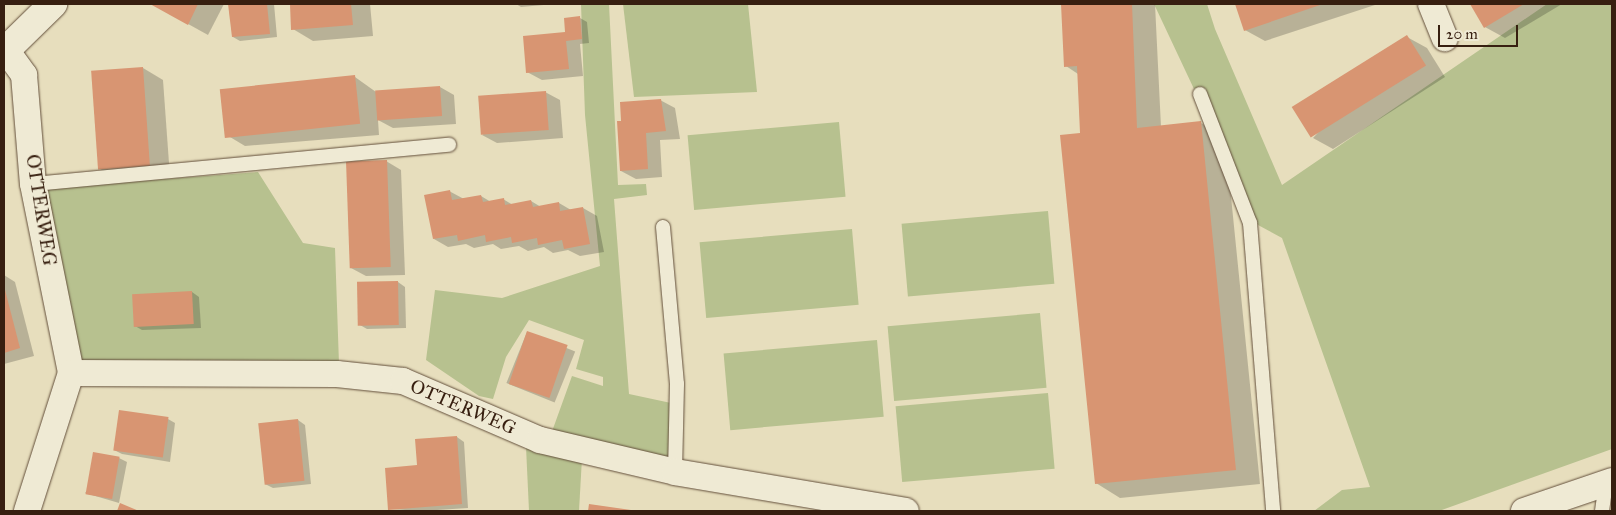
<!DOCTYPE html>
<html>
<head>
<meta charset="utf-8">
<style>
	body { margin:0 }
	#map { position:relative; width:1616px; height:515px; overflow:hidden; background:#e7debd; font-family:"IM FELL Great Primer",serif }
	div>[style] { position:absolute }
	.green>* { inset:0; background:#b7c18f; transform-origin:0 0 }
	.shadow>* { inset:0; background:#0003; transform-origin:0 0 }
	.building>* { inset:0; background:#d89572; transform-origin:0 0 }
	.roads { filter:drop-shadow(0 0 1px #634f3b) drop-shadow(0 0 1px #634f3b) }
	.service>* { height:14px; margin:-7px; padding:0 7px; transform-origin:7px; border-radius:7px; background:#efead4 }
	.minor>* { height:26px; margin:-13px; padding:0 13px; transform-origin:13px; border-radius:13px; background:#efead4 }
	.tertiary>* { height:28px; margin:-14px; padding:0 14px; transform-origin:14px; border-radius:14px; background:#efead4 }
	span { translate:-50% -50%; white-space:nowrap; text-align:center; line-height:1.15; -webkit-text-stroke:4px #efead4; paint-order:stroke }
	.street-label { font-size:19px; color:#371f10 }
	.frame { position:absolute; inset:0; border:5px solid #371f10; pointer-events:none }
	.scale { position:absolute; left:1438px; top:25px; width:80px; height:22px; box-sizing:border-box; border:2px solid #371f10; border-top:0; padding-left:6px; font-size:15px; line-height:18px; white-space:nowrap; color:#371f10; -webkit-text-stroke:4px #efead4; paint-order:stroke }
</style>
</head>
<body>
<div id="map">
	<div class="green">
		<i style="clip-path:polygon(581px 4px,609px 4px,618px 185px,646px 184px,647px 195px,614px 199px,629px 394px,671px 403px,670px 465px,550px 437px,572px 376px,603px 386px,603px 377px,576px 369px,584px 340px,529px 320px,506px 357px,493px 399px,479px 396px,426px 360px,435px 290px,502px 298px,600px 266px,585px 115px)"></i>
		<i style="clip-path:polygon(623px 4px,748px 4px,757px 92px,634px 97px)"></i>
		<i style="clip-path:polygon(1154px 4px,1207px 4px,1215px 29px,1282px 185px,1547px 4px,1612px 4px,1612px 449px,1439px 511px,1314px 511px,1342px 490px,1370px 487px,1282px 238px,1258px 225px)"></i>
		<i style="left:839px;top:122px;width:75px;height:152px;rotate:85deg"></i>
		<i style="clip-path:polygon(258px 172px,303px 243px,335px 248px,339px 364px,77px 363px,44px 188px)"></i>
		<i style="left:1048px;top:211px;width:73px;height:147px;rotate:85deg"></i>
		<i style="left:852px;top:229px;width:76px;height:153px;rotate:85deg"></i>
		<i style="left:1040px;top:313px;width:75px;height:153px;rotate:85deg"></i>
		<i style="left:877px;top:340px;width:77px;height:154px;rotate:85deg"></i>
		<i style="left:1048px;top:393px;width:76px;height:153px;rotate:85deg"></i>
		<i style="clip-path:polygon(526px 447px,582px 458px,579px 511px,529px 511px)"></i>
	</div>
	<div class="shadow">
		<i style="clip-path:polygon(152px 4px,224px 4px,208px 35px)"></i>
		<i style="clip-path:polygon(230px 4px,274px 4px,277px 37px,240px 41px,233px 37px)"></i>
		<i style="clip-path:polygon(291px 4px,370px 4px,373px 36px,313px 41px,293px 29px)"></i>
		<i style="clip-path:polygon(516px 4px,555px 4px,521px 7px)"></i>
		<i style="clip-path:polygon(1062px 4px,1155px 4px,1161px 127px,1201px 123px,1225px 137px,1260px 484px,1120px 498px,1096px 483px,1078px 74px,1066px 66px)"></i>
		<i style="clip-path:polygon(1236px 4px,1378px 4px,1265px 41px,1245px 30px)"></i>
		<i style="clip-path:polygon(1471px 4px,1562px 4px,1505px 38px,1485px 27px)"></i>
		<i style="clip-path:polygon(580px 18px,587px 22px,589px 43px,580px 44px,583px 76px,542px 80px,527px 72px)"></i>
		<i style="clip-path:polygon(1407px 37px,1427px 48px,1445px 77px,1333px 149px,1313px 138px)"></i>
		<i style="clip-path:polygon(143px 68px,163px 80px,170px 177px,120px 180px,100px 169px)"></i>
		<i style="clip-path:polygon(355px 77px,376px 92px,440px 87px,454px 95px,456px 124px,393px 128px,378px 120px,379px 135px,245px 146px,225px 134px)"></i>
		<i style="clip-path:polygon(545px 92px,560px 100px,563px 138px,497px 143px,482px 135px)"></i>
		<i style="clip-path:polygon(660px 100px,675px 108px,680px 139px,660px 140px,662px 177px,636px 179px,621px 171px,623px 122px)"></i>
		<i style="clip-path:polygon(386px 161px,401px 170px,405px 275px,366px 276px,351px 268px)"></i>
		<i style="clip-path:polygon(449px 191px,464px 199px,481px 196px,491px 202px,503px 199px,513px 205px,531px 201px,541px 207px,559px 203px,571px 210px,583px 208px,597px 216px,604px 252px,580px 256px,568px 250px,553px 253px,544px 247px,528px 251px,519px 246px,501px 249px,493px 244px,474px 248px,466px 244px,448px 247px,434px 239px)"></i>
		<i style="clip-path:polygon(4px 275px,15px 282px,34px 356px,4px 364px)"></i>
		<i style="clip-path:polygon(398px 282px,405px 287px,406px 328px,367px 329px,360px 325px)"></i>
		<i style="clip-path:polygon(192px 292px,199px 297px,201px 328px,142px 330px,135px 326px,134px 295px)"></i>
		<i style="left:527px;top:332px;width:52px;height:55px;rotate:22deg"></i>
		<i style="clip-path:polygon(168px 419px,175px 423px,170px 462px,122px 454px,114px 450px)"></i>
		<i style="clip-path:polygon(298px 420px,305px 425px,311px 484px,273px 488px,265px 484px)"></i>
		<i style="clip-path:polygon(457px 437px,464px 442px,468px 508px,422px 511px,389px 509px,418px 467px)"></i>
		<i style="clip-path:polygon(119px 458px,127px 462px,119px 503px,85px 493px)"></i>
	</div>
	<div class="building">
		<i style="clip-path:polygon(150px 4px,198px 4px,188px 25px)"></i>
		<i style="clip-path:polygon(228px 4px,267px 4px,270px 34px,232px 37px)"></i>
		<i style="clip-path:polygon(290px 4px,351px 4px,353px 25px,291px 30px)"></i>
		<i style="clip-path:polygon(1061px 4px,1132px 4px,1137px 128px,1201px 121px,1236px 470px,1095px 484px,1060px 135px,1080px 133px,1077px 66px,1064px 67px)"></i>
		<i style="clip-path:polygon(1235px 4px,1323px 4px,1244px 31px)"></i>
		<i style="clip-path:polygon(1470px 4px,1524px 4px,1484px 28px)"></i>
		<i style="clip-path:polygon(580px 16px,582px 39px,566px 41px,569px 69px,526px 73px,523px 36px,565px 32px,564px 18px)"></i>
		<i style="left:1407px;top:35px;width:36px;height:136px;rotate:58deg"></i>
		<i style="left:143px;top:67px;width:99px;height:52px;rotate:86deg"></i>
		<i style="left:355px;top:75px;width:49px;height:136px;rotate:84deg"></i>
		<i style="left:440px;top:86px;width:30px;height:65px;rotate:86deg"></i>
		<i style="left:546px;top:91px;width:39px;height:68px;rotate:86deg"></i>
		<i style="clip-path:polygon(661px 99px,666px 131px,646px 133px,648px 169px,620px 171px,617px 121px,621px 121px,620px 102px)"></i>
		<i style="left:387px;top:160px;width:107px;height:41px;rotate:88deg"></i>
		<i style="clip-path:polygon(450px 190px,452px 200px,481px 195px,483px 202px,504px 198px,505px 205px,531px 200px,533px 207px,559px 202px,560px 211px,583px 207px,590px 244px,564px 249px,562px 240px,538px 245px,537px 238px,512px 243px,511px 237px,486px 242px,485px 235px,458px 241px,457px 235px,433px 239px,424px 195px)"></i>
		<i style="left:398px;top:281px;width:44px;height:41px;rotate:89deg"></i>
		<i style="clip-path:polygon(4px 286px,20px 348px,4px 353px)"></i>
		<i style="left:192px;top:291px;width:33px;height:60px;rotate:87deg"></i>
		<i style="left:527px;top:331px;width:43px;height:56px;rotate:19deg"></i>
		<i style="left:119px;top:410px;width:50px;height:41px;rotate:8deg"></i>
		<i style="left:298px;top:419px;width:62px;height:40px;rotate:84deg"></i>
		<i style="clip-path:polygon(457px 436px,462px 504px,388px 510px,385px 468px,417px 465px,415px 439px)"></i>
		<i style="left:93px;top:452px;width:27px;height:43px;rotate:10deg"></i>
		<i style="clip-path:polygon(120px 503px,139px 511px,117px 511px)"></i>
		<i style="clip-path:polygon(589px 504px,631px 510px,631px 511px,588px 511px)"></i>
	</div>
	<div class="roads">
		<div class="service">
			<i style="left:1200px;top:94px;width:138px;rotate:68.8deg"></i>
			<i style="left:1250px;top:223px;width:289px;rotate:85.4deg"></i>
			<i style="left:33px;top:184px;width:418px;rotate:-5.4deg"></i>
			<i style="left:663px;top:227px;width:158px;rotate:84.9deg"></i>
			<i style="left:677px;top:384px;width:88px;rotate:91.3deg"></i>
			<i style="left:1602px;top:511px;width:28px;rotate:-82deg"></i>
		</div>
		<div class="minor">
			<i style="left:1431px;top:4px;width:37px;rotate:68deg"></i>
			<i style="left:6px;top:50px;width:31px;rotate:54deg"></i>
			<i style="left:24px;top:75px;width:109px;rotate:85.3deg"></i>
			<i style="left:33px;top:184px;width:193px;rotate:78.6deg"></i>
			<i style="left:71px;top:373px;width:145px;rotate:107.7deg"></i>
			<i style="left:71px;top:373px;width:266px;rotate:0.2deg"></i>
			<i style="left:337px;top:374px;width:66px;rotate:6.1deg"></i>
			<i style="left:403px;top:381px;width:149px;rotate:23.3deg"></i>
			<i style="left:540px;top:440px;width:139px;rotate:13.3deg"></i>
			<i style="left:675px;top:472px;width:234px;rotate:9.6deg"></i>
			<i style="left:1524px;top:511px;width:93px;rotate:-18.8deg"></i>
		</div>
		<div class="tertiary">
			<i style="left:4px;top:52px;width:69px;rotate:-44.4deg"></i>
		</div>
	</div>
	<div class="street-label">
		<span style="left:41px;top:210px;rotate:81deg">OTTERWEG</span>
		<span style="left:463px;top:407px;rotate:23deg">OTTERWEG</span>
	</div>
	<div class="frame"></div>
	<div class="scale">20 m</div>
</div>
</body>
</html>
